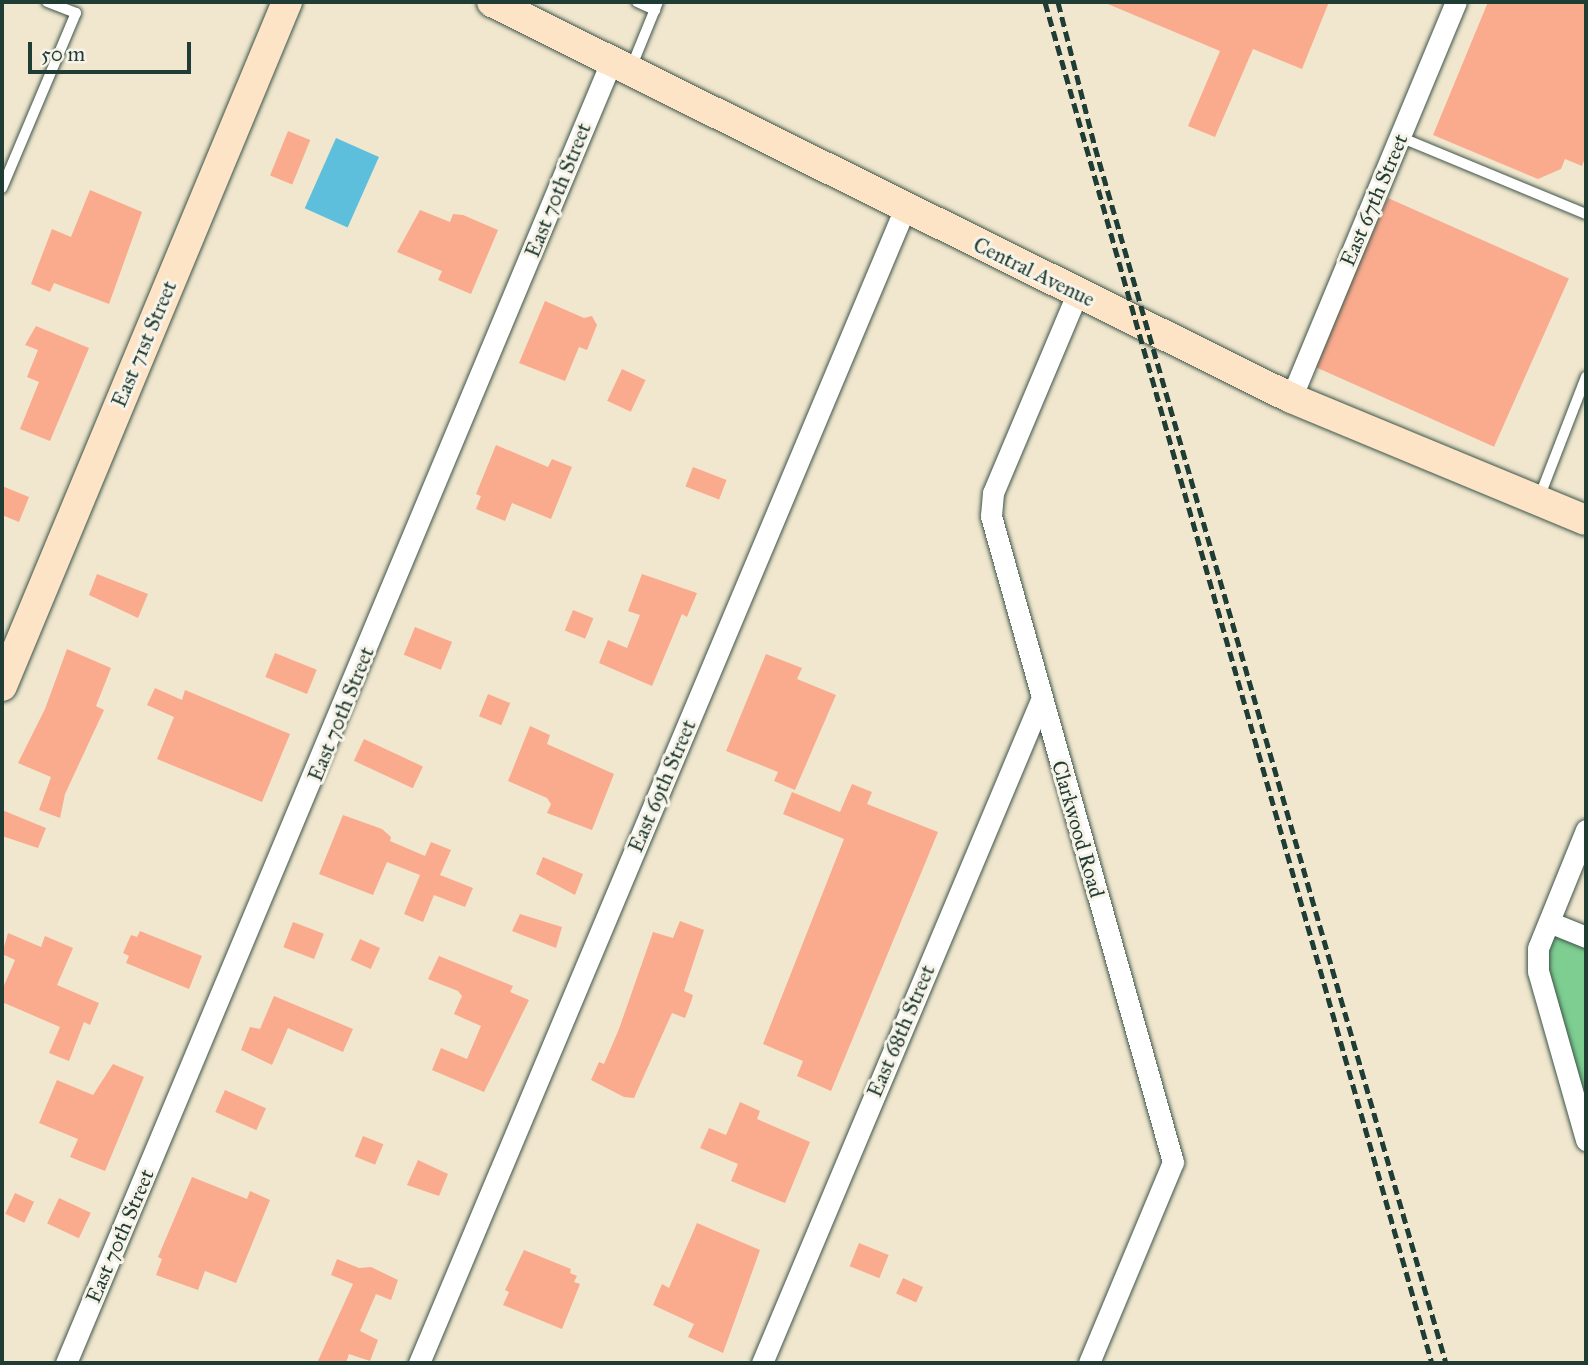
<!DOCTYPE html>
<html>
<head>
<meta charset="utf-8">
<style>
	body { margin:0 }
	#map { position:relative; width:1588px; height:1365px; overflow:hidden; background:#f1e7ce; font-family:"IM FELL Great Primer",serif }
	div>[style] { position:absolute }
	.green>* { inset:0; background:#7dce90 }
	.water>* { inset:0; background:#5ebfdc; transform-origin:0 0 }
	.building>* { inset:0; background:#faab8e; transform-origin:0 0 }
	.roads { filter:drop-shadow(0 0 2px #3e564b) drop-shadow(0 0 2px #3e564b) }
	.lane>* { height:10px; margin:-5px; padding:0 5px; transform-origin:5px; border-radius:5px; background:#fff }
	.street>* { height:21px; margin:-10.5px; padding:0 10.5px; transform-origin:10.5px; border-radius:10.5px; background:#fff }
	.secondary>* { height:30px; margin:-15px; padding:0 15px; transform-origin:15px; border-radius:15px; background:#fee4c6 }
	.rail>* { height:5px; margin-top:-2.5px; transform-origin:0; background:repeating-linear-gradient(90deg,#1f3d34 0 10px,transparent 0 15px) }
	span { translate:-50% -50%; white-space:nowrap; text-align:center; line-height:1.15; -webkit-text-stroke:6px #f7f3e8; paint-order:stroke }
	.street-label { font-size:21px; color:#1f3d34 }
	.frame { position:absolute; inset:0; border:4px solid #1f3d34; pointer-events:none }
	.scale { position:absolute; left:28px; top:42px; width:163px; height:32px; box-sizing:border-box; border:4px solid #1f3d34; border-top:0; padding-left:9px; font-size:21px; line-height:24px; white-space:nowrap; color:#1f3d34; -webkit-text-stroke:5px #f7f3e8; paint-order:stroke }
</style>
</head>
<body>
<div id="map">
	<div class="green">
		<i style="clip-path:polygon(1549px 922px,1586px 937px,1586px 1140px,1538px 948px)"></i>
	</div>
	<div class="water">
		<i style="left:336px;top:138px;width:47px;height:77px;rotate:24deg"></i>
	</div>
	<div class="building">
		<i style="clip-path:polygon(1103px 2px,1329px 2px,1302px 69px,1253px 49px,1215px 137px,1188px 126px,1220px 51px)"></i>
		<i style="clip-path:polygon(1488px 2px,1586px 2px,1586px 155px,1582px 166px,1565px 159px,1561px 169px,1538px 179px,1433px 135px)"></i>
		<i style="left:288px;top:131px;width:24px;height:48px;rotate:22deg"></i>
		<i style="clip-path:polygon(90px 190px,142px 212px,109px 304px,54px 283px,50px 292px,31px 284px,52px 229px,71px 237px)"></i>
		<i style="left:1388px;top:198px;width:198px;height:184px;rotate:24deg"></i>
		<i style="clip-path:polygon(420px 210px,450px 222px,453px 214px,463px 215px,498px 230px,471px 294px,438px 280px,442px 271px,397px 252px)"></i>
		<i style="clip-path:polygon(545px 301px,584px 318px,592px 316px,597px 325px,587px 350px,579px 347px,565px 381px,519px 363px)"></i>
		<i style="clip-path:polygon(36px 326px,89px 348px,50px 441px,20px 429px,39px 382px,27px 377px,38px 350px,25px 345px)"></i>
		<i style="left:622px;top:369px;width:26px;height:35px;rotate:25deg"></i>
		<i style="clip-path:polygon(496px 445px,548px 467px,552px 459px,572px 467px,551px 519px,512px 503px,505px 521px,476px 509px,481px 496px,476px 494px)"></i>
		<i style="left:693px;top:467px;width:36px;height:21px;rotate:21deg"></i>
		<i style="clip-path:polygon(2px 486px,29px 497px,19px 522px,2px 515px)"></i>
		<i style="clip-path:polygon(97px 574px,148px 594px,138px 618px,89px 595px)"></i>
		<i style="clip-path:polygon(642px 574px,697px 593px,687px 617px,682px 614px,652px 686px,599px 663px,608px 640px,627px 648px,640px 615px,628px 611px)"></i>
		<i style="left:573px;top:610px;width:22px;height:22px;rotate:22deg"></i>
		<i style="left:415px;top:627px;width:40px;height:30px;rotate:22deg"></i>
		<i style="clip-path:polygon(67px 649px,111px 668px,96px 706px,104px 710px,65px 794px,60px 818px,39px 810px,51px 777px,18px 763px,45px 709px)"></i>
		<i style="left:275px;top:653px;width:45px;height:26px;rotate:22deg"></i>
		<i style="clip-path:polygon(766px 654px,802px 668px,797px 679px,836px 695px,795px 790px,774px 781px,778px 772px,726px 751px)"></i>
		<i style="clip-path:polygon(155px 688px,182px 700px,185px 690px,290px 734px,262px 802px,157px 759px,174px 717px,147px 705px)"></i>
		<i style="left:488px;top:694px;width:24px;height:24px;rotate:22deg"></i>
		<i style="clip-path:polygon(530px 726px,550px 735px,547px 744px,614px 774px,592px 830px,547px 813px,551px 804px,547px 798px,508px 781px)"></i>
		<i style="left:364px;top:739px;width:65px;height:24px;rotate:25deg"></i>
		<i style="clip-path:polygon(852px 784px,872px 792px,867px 804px,938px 832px,831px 1091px,797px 1076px,803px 1061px,763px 1044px,844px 839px,783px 814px,792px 792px,840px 812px)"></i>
		<i style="clip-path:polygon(2px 810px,46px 828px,38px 848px,2px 836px)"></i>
		<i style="clip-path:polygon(343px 815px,382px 829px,391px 837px,390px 841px,425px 856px,431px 842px,451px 850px,440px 875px,473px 888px,465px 907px,434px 895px,423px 922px,404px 914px,420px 875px,387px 862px,373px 895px,319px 874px)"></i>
		<i style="clip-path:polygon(543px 857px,583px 874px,575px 895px,536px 874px)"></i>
		<i style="clip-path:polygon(520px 914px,562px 927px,556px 948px,512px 931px)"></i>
		<i style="clip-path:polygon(680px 921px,704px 930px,684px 991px,693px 995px,691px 1002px,685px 1018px,672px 1013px,634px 1098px,624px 1097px,591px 1080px,599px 1062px,604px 1064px,619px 1029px,653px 932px,673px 938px)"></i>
		<i style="left:293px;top:922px;width:33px;height:27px;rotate:21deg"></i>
		<i style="clip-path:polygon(140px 931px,202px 956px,189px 989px,126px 963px,129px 956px,123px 953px,131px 935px,137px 937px)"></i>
		<i style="clip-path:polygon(8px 933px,41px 947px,45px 936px,73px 948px,57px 985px,99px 1003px,90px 1025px,84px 1022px,69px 1061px,49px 1053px,60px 1027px,2px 1002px,2px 990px,15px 960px,2px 954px)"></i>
		<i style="left:360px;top:939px;width:22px;height:23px;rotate:24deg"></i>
		<i style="clip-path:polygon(439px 956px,513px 986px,510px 992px,529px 1000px,484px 1092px,432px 1070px,441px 1048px,467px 1059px,481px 1026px,454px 1014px,462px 996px,458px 991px,428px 979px)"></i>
		<i style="clip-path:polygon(274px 996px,353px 1029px,343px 1052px,288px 1028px,272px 1065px,241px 1050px,250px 1027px,260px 1029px)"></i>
		<i style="clip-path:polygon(113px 1064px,144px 1077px,105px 1171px,70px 1157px,78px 1139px,39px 1123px,57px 1080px,93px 1095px)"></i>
		<i style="left:225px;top:1090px;width:45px;height:24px;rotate:24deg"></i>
		<i style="clip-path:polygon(740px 1102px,760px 1111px,757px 1119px,810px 1142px,785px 1203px,731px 1181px,738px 1164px,700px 1148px,709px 1128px,726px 1135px)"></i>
		<i style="left:363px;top:1136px;width:22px;height:22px;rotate:22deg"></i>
		<i style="clip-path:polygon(418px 1160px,448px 1174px,439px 1196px,407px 1185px)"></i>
		<i style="clip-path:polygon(192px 1177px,247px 1199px,250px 1191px,270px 1200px,236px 1283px,205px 1271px,198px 1290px,156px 1275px,162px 1259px,158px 1257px)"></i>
		<i style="left:15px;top:1193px;width:21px;height:23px;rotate:25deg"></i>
		<i style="left:59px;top:1198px;width:35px;height:28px;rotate:25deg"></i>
		<i style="clip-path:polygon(697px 1223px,760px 1250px,723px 1353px,688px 1337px,694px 1324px,653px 1305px,662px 1284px,669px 1288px)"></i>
		<i style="left:859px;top:1243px;width:32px;height:25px;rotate:22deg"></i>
		<i style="clip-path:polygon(524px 1250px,571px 1269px,570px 1273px,577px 1276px,574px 1282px,580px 1284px,562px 1329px,503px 1305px,509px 1292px,505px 1290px)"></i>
		<i style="clip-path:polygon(337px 1259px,359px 1268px,371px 1267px,398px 1280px,391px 1300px,376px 1294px,360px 1331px,378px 1340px,370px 1361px,349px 1354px,346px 1363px,317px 1363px,353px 1284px,331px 1275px)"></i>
		<i style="left:903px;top:1278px;width:22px;height:17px;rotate:24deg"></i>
	</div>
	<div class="roads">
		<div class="lane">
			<i style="left:637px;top:2px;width:20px;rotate:24deg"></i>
			<i style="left:631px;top:68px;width:71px;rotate:-67.8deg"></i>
			<i style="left:1400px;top:137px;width:201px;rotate:22.5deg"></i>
			<i style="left:2px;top:188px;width:190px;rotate:-67.1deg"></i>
			<i style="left:76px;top:13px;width:31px;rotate:-159deg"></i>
			<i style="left:1539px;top:498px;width:130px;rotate:-68.8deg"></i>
		</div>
		<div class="street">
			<i style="left:1077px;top:294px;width:216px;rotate:112.9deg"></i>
			<i style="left:993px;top:493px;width:23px;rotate:95deg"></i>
			<i style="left:991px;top:516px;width:671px;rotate:74.27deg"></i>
			<i style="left:1173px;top:1162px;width:218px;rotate:112.7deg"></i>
			<i style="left:1291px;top:398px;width:429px;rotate:-67.4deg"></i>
			<i style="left:1586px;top:830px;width:127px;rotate:112.1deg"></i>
			<i style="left:1538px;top:948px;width:23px;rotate:90deg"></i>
			<i style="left:1538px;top:971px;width:176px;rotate:74.1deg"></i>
			<i style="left:1549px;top:922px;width:40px;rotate:22deg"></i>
			<i style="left:66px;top:1363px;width:1411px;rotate:-67.27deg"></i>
			<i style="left:419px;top:1363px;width:1253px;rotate:-67.18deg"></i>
			<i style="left:762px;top:1363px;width:719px;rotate:-67.18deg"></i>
		</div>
		<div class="secondary">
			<i style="left:492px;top:2px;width:892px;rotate:26.36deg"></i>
			<i style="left:1291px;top:398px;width:319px;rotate:22.5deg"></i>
			<i style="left:2px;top:686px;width:741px;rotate:-67.38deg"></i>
		</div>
	</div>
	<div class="rail">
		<i style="left:1045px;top:2px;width:1415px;rotate:74.13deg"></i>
		<i style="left:1058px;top:2px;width:150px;rotate:75.7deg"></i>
		<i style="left:1095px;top:147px;width:1266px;rotate:73.9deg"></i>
	</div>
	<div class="street-label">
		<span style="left:558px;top:190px;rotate:-68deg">East 70th Street</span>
		<span style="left:1374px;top:200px;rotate:-67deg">East 67th Street</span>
		<span style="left:1034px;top:272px;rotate:26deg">Central Avenue</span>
		<span style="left:144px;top:344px;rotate:-67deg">East 71st Street</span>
		<span style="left:341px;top:714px;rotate:-68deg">East 70th Street</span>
		<span style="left:662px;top:786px;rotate:-67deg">East 69th Street</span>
		<span style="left:1078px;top:829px;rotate:74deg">Clarkwood Road</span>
		<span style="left:901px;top:1031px;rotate:-67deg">East 68th Street</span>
		<span style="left:120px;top:1236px;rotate:-67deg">East 70th Street</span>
	</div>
	<div class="frame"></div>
	<div class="scale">50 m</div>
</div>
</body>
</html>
